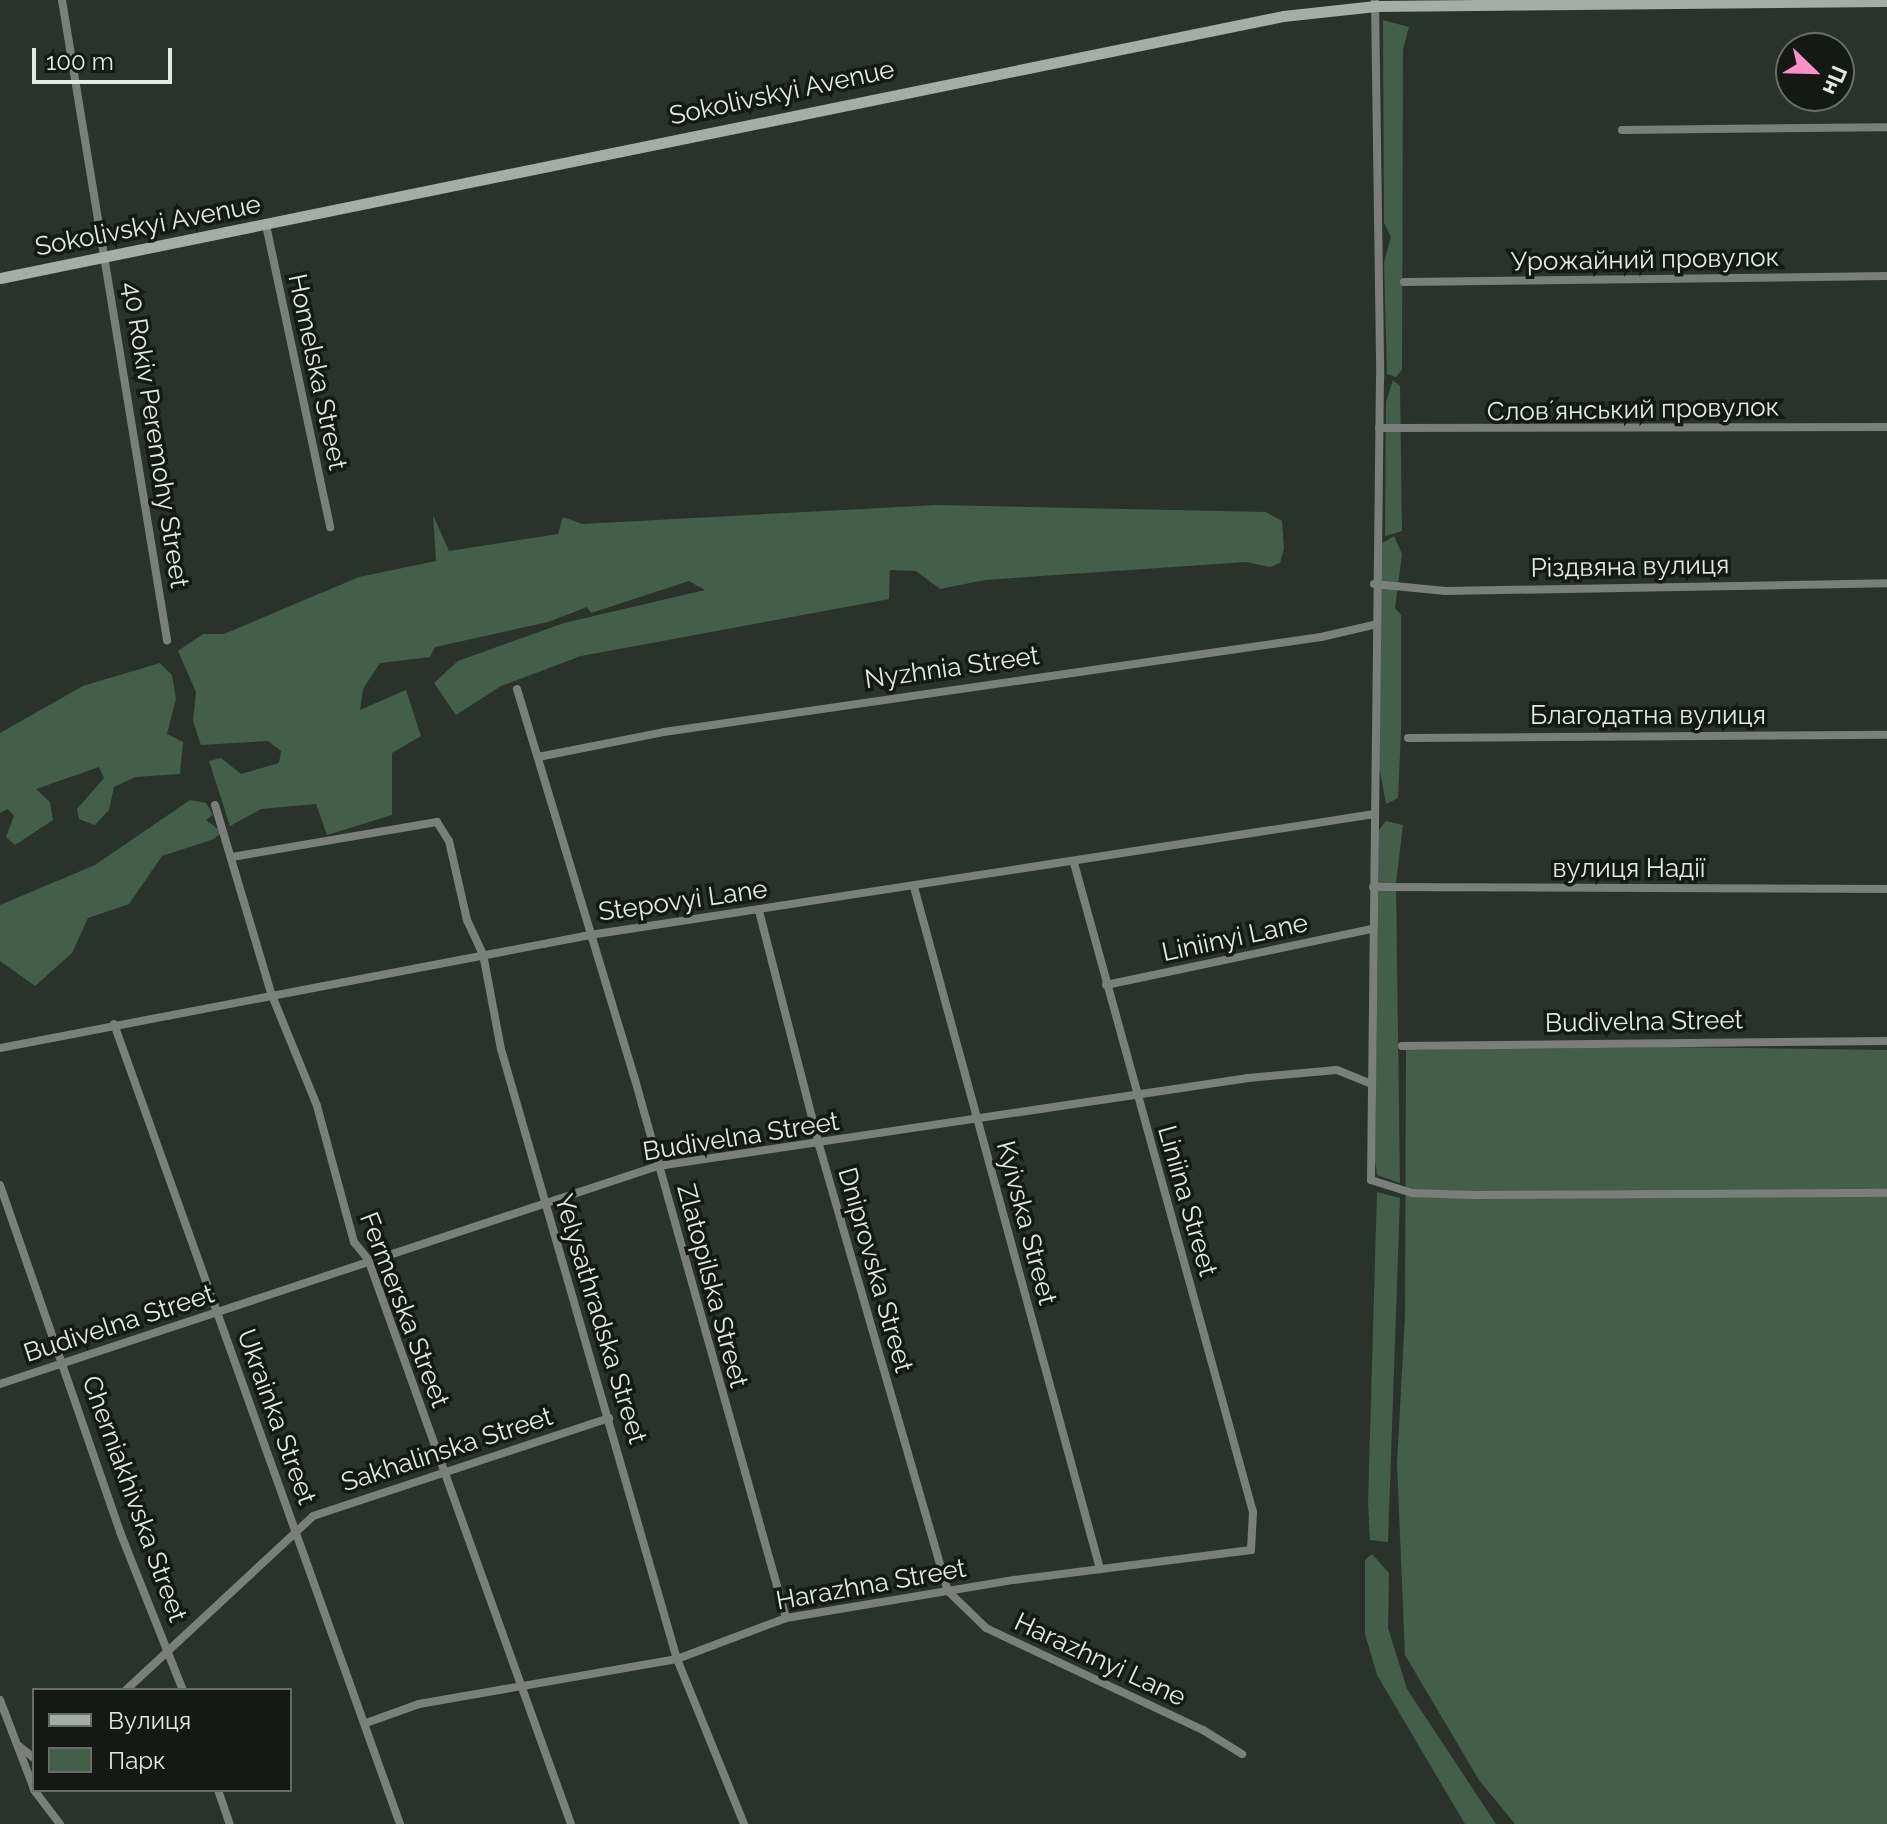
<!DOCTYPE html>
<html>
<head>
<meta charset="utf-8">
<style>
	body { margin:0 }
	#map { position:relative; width:1887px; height:1824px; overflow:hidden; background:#2a322c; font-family:Raleway,sans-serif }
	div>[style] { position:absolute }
	.green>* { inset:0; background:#435f4b }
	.street>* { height:8px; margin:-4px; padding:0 4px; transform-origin:4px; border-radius:4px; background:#7b7f7c }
	.secondary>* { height:11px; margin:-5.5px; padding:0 5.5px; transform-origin:5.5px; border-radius:5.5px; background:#a6ada7 }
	span { translate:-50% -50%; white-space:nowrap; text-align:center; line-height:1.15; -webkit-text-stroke:7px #151916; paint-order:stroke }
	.street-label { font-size:26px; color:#e2e8e4 }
	.legend { position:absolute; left:32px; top:1688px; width:260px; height:104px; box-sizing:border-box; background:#151916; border:2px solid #676c68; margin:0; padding:10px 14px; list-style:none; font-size:24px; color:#e2e8e4 }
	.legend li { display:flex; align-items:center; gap:16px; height:40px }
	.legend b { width:40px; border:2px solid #676c68 }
	.north { position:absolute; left:1775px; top:32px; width:80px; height:80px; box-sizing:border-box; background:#151916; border:2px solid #676c68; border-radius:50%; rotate:113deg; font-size:22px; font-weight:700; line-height:32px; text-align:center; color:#e2e8e4 }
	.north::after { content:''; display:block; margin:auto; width:28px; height:36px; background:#fc8fc3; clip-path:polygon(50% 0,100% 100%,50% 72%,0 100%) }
	.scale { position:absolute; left:32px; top:48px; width:140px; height:36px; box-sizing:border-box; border:4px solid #e2e8e4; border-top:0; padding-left:10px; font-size:24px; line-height:28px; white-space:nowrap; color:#e2e8e4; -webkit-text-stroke:6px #151916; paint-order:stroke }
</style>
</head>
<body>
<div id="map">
	<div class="green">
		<i style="clip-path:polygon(1383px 20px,1409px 27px,1403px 49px,1402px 370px,1396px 377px,1387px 374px,1384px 262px,1391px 237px,1384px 223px)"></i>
		<i style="clip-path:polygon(1393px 380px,1400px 386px,1402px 531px,1385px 536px,1386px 402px)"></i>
		<i style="clip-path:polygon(937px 505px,1266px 512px,1282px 521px,1284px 548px,1280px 563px,1270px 567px,1246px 562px,985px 580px,940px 589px,916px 571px,890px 570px,889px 599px,581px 656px,501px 686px,456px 715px,434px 683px,458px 661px,564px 623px,705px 590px,689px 581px,591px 613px,587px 607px,548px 622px,435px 647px,430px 657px,380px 663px,363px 689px,360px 710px,406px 690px,421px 736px,392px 753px,392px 815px,327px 835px,316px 804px,261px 809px,230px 826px,209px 761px,221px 758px,241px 774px,279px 763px,281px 751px,268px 741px,201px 745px,193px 721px,196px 692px,178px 651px,203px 634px,224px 634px,359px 577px,436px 561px,433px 515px,449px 551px,558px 534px,563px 517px,582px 524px)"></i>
		<i style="clip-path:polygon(1394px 536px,1402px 554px,1395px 608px,1401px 615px,1401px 732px,1398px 798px,1386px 804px,1379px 765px,1378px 546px)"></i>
		<i style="clip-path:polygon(160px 663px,172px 675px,176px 699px,167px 734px,183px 742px,180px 774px,135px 777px,114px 787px,109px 810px,95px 825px,79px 819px,77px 809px,104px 778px,99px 767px,36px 789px,50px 802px,53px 820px,15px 845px,6px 837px,14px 816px,8px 809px,0 813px,0 733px,83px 686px)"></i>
		<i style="clip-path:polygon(190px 800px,206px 803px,213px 815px,206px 820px,222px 832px,214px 839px,162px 856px,129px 904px,88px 918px,72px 953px,35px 986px,0 961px,0 905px,95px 865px)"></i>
		<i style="clip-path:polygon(1386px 821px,1403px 825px,1396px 883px,1400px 1183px,1377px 1175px,1375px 1159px,1379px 830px)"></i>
		<i style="clip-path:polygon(1666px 1047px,1887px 1050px,1887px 1824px,1515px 1824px,1479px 1780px,1405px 1655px,1397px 1463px,1405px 1316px,1406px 1050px)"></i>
		<i style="clip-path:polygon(1377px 1192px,1400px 1198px,1388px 1542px,1370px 1540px,1368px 1503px)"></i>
		<i style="clip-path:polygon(1372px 1554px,1389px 1573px,1388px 1628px,1407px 1689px,1496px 1824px,1465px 1824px,1377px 1675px,1365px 1634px,1365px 1560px)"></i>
	</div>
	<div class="street">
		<i style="left:62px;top:0;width:649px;rotate:80.68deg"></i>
		<i style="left:1375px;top:0;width:377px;rotate:89.2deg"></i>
		<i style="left:1380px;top:377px;width:803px;rotate:90.64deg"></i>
		<i style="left:1371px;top:1180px;width:43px;rotate:17.6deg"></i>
		<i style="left:1412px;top:1193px;width:61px;rotate:1.9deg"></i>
		<i style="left:1473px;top:1195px;width:414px;rotate:-0.3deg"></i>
		<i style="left:1622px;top:130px;width:265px;rotate:-0.6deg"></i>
		<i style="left:266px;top:225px;width:309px;rotate:78deg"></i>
		<i style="left:1404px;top:282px;width:483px;rotate:-0.7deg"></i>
		<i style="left:1379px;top:428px;width:508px;rotate:-0.11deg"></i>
		<i style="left:1374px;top:584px;width:72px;rotate:5.6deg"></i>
		<i style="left:1446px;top:591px;width:441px;rotate:-1deg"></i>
		<i style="left:517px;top:689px;width:404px;rotate:73.2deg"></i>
		<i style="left:634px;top:1076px;width:563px;rotate:74.33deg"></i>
		<i style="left:1408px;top:738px;width:479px;rotate:-0.4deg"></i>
		<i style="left:538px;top:757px;width:128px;rotate:-11.2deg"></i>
		<i style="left:664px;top:732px;width:664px;rotate:-8.23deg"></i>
		<i style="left:1321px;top:637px;width:53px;rotate:-13deg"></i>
		<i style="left:215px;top:805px;width:196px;rotate:73.4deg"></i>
		<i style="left:271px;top:993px;width:122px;rotate:67.8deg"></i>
		<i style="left:317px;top:1106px;width:141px;rotate:74.8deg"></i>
		<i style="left:354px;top:1242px;width:22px;rotate:51deg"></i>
		<i style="left:368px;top:1259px;width:600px;rotate:70.24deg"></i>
		<i style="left:232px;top:857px;width:208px;rotate:-9.7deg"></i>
		<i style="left:437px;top:822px;width:22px;rotate:58deg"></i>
		<i style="left:449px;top:841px;width:81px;rotate:77.2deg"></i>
		<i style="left:467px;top:920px;width:38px;rotate:65deg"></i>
		<i style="left:483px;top:954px;width:97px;rotate:79.3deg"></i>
		<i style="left:501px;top:1049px;width:635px;rotate:73.91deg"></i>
		<i style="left:677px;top:1659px;width:178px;rotate:67.9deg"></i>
		<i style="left:914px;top:887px;width:707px;rotate:74.74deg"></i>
		<i style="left:1373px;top:887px;width:514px;rotate:0.22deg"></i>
		<i style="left:759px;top:911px;width:242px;rotate:75.6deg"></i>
		<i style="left:819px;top:1145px;width:464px;rotate:73.9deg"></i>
		<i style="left:948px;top:1591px;width:53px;rotate:44.2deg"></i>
		<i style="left:986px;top:1628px;width:240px;rotate:25.2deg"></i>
		<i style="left:1203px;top:1730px;width:46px;rotate:31.6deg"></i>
		<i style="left:1106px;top:985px;width:272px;rotate:-11.9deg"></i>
		<i style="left:114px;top:1024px;width:850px;rotate:70.33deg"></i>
		<i style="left:1402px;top:1046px;width:485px;rotate:-0.6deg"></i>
		<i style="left:0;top:1048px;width:601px;rotate:-10.84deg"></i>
		<i style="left:590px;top:935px;width:794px;rotate:-8.76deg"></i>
		<i style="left:0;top:1185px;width:367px;rotate:70.9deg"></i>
		<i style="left:120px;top:1532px;width:170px;rotate:68.3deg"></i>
		<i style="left:0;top:1384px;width:693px;rotate:-18.33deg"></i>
		<i style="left:658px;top:1166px;width:597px;rotate:-8.48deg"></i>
		<i style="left:1248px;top:1078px;width:89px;rotate:-5.1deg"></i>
		<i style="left:1337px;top:1070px;width:35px;rotate:22deg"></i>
		<i style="left:126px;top:1690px;width:255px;rotate:-42.9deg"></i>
		<i style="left:313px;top:1516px;width:312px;rotate:-18.3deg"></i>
		<i style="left:0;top:1700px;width:95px;rotate:69.1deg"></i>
		<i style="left:366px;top:1723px;width:56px;rotate:-19.7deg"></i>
		<i style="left:419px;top:1704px;width:262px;rotate:-9.9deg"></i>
		<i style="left:677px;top:1659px;width:116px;rotate:-20.6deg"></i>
		<i style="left:786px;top:1618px;width:231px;rotate:-9.5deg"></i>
		<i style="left:1014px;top:1580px;width:239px;rotate:-7.2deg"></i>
		<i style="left:1251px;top:1550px;width:38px;rotate:-87deg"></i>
		<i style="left:1253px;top:1512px;width:673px;rotate:-105.42deg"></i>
		<i style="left:19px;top:1746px;width:19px;rotate:39deg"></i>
		<i style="left:34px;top:1790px;width:43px;rotate:52.6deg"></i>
		<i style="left:218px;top:1790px;width:36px;rotate:71deg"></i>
	</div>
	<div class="secondary">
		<i style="left:0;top:278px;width:1309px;rotate:-11.54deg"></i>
		<i style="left:1283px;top:16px;width:93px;rotate:-6.2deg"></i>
		<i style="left:1375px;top:6px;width:512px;rotate:-0.56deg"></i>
	</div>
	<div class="street-label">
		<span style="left:782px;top:93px;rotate:-12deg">Sokolivskyi Avenue</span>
		<span style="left:148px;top:226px;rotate:-11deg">Sokolivskyi Avenue</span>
		<span style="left:1645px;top:260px;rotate:-1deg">Урожайний провулок</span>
		<span style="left:317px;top:372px;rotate:78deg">Homelska Street</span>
		<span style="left:1633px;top:410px;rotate:-1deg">Словʼянський провулок</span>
		<span style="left:155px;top:435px;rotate:81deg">40 Rokiv Peremohy Street</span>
		<span style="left:1630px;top:567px;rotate:-1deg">Різдвяна вулиця</span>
		<span style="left:952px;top:668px;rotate:-8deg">Nyzhnia Street</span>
		<span style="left:1648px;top:716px">Благодатна вулиця</span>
		<span style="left:1629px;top:869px">вулиця Надії</span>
		<span style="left:683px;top:901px;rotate:-8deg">Stepovyi Lane</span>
		<span style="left:1235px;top:938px;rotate:-12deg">Liniinyi Lane</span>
		<span style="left:1644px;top:1022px;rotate:-1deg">Budivelna Street</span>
		<span style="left:741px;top:1137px;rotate:-9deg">Budivelna Street</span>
		<span style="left:1187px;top:1201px;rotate:74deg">Liniina Street</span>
		<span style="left:1026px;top:1223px;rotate:75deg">Kyivska Street</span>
		<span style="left:875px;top:1270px;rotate:74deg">Dniprovska Street</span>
		<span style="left:712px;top:1286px;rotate:75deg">Zlatopilska Street</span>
		<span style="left:404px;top:1310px;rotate:69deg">Fermerska Street</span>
		<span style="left:600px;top:1319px;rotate:73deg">Yelysathradska Street</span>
		<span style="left:119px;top:1324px;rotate:-18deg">Budivelna Street</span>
		<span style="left:276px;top:1417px;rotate:70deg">Ukrainka Street</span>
		<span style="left:447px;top:1450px;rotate:-18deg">Sakhalinska Street</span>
		<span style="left:134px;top:1499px;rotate:70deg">Cherniakhivska Street</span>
		<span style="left:871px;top:1585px;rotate:-10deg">Harazhna Street</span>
		<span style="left:1100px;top:1660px;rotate:25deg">Harazhnyi Lane</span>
	</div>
	<ul class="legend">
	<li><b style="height:10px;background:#a6ada7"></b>Вулиця</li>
	<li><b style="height:22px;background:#435f4b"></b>Парк</li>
	</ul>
	<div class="north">Пн</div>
	<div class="scale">100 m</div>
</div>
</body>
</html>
